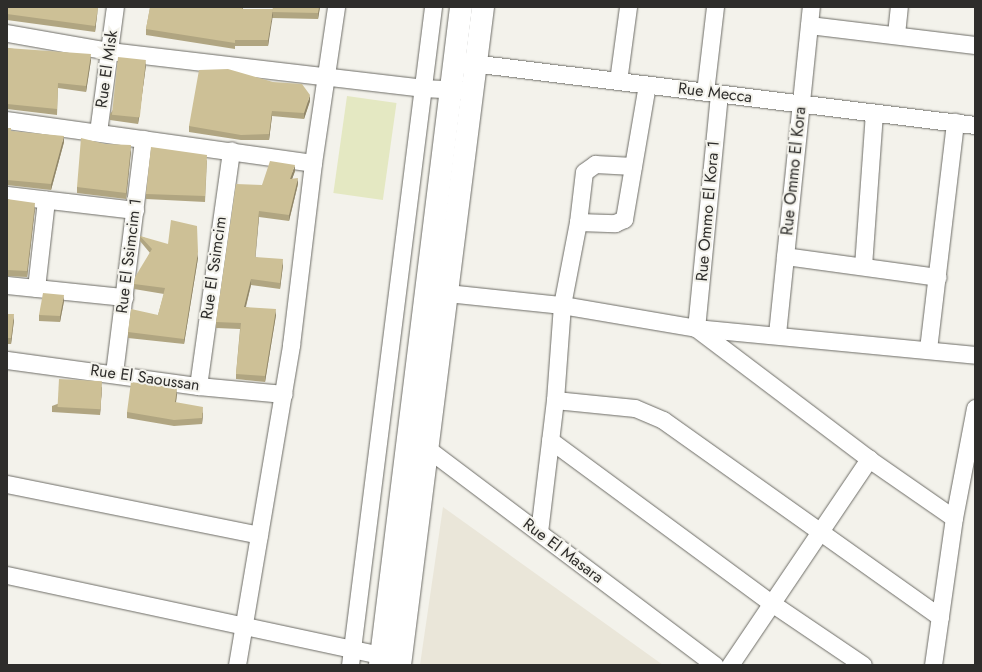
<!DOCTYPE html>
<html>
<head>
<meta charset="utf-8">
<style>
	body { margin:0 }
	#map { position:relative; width:982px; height:672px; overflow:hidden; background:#f3f2eb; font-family:Jost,sans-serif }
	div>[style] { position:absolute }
	.built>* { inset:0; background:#eae6d9 }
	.green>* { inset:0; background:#e4e8c2; transform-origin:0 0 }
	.roads { filter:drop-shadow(0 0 1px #6d6c66) drop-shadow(0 0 1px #6d6c66) }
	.minor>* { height:17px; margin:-8.5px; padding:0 8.5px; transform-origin:8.5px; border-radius:8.5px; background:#fff }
	.major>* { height:22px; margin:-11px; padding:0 11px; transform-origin:11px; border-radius:11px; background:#fff }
	.wall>* { inset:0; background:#b0a581 }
	.shaded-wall>* { inset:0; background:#908669 }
	.building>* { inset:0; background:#cdc096; transform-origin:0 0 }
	span { translate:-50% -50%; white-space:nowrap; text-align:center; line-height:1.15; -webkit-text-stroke:4px #f3f2eb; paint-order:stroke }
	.street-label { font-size:16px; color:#2e2d2b }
	.frame { position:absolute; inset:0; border:8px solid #2e2d2b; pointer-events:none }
</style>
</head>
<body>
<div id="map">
	<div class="built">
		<i style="clip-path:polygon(443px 507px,663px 665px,420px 665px)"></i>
	</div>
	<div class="green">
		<i style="left:347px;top:96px;width:50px;height:98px;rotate:8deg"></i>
	</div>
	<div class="roads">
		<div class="minor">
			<i style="left:809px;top:25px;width:167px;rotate:6.9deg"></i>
			<i style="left:7px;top:33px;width:104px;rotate:10deg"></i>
			<i style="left:109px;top:51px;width:315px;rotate:6.7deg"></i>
			<i style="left:422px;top:88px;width:41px;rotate:2.8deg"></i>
			<i style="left:896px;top:34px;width:27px;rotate:-84deg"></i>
			<i style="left:464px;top:62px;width:515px;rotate:7.03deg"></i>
			<i style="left:618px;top:81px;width:75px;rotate:-82.3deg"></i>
			<i style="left:705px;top:92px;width:86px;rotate:-83.3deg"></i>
			<i style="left:719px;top:94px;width:235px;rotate:95.6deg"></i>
			<i style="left:696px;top:328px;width:217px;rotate:37.1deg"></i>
			<i style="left:869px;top:459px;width:103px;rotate:34.8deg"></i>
			<i style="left:7px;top:120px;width:309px;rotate:8deg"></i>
			<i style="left:98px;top:132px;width:126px;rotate:-82.3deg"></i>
			<i style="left:7px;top:195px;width:129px;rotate:6.7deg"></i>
			<i style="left:578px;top:222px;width:37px;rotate:2deg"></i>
			<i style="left:615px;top:223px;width:10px;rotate:-24deg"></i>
			<i style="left:624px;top:219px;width:136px;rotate:-80.3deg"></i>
			<i style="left:785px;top:256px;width:154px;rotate:7.8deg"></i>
			<i style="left:863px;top:266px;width:153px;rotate:-85.9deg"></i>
			<i style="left:7px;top:285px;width:118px;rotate:5.9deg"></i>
			<i style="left:36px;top:288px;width:89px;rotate:-83.5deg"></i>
			<i style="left:447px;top:293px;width:116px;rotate:6deg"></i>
			<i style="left:562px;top:305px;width:136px;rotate:9.7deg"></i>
			<i style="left:696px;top:328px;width:280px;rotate:5.5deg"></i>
			<i style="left:777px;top:334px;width:329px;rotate:-84.1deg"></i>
			<i style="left:928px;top:349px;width:229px;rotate:-83.2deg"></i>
			<i style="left:7px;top:360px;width:193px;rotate:7.8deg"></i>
			<i style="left:198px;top:386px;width:86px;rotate:5.3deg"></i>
			<i style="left:114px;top:373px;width:236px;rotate:-82.9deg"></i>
			<i style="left:198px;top:386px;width:238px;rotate:-82deg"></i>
			<i style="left:555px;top:400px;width:80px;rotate:5.7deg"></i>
			<i style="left:635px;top:408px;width:30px;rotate:23deg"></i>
			<i style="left:663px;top:420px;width:340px;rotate:35.4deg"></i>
			<i style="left:550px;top:440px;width:273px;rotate:36.4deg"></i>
			<i style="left:770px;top:602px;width:112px;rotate:34.1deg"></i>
			<i style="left:418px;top:447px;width:10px;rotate:11deg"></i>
			<i style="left:428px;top:449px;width:359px;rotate:37deg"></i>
			<i style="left:7px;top:484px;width:257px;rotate:11.4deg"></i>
			<i style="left:539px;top:532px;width:133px;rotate:-83.1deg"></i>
			<i style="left:555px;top:400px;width:95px;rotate:-85.8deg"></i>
			<i style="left:562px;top:305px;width:85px;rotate:-79.1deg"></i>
			<i style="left:578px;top:222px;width:50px;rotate:-83.2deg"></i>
			<i style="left:584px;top:172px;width:14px;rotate:-36deg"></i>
			<i style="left:595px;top:164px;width:38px;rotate:3deg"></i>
			<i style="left:7px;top:575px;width:382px;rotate:12.1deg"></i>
			<i style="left:237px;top:665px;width:325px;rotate:-80.4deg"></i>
			<i style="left:291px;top:345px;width:183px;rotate:-83.1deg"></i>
			<i style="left:313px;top:163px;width:158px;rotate:-81.6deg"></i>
			<i style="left:350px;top:665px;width:663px;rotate:-82.81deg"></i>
			<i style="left:730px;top:665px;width:249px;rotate:-56deg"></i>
			<i style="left:933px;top:665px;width:148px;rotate:-81.9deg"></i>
			<i style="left:954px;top:518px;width:112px;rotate:-79.2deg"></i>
		</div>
		<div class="major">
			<i style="left:380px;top:665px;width:663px;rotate:-82.98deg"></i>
			<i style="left:400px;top:665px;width:663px;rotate:-82.81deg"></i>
		</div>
	</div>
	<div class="wall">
		<i style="clip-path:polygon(7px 7px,98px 7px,95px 32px,7px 20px)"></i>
		<i style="clip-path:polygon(134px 7px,243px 7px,243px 9px,272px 9px,320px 7px,318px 19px,272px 18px,272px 15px,268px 46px,235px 46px,235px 49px,146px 35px,146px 29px,150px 8px)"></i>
		<i style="clip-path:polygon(7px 48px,91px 60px,86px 92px,58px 88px,57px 115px,7px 109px)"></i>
		<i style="clip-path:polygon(146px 65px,138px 124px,110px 120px,110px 114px)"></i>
		<i style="clip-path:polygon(310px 101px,304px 119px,272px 116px,269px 140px,241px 140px,189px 132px,189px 126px)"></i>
		<i style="clip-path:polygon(7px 128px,11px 131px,64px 142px,51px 190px,7px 185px)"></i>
		<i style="clip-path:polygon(131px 151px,126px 199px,77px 193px,77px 187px)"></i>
		<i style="clip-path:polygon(207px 160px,205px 202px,146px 199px,146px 194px)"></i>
		<i style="clip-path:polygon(295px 171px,292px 179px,298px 184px,289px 221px,259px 217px,255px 257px,283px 265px,280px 289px,251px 285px,246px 307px,276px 315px,265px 382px,236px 379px,236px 374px,240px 329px,216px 328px,216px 322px,262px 185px)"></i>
		<i style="clip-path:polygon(7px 199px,35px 208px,27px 277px,7px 276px)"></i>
		<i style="clip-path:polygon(140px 236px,198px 258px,184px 344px,128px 338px,128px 332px,158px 315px,164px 294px,134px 289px,134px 284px,150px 253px,140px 241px)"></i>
		<i style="clip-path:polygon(64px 301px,60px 322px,39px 321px,39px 315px)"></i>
		<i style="clip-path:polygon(7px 314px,14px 320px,11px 344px,7px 344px)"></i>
		<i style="clip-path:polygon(102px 387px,100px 415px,52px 412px,52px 406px)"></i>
		<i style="clip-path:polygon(177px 394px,176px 403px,203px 413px,202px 424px,174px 426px,127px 418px,127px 412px)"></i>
	</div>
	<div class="shaded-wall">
		<i style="clip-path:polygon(98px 7px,95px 32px,95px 26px)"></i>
		<i style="clip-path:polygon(319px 7px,320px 7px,318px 19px,318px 13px)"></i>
		<i style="clip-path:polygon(273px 9px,273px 15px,268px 46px,268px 40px)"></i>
		<i style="clip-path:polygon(91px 54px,91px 60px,86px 92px,86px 86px)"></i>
		<i style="clip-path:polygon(146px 60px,146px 65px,138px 124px,138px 118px)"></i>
		<i style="clip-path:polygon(310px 95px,310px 101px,304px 119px,304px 113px)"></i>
		<i style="clip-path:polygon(272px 111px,272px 116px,269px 140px,269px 134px)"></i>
		<i style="clip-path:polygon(64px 136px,64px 142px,51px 190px,51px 184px)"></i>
		<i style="clip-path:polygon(131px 145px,131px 151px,126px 199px,126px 193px)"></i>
		<i style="clip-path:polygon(295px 165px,295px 171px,290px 185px,290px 179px)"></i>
		<i style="clip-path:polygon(298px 178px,298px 184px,289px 221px,289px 215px)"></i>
		<i style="clip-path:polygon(35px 203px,35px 208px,27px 277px,27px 271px)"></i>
		<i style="clip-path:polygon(259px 211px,259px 217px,255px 263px,255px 257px)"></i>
		<i style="clip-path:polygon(198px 252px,198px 258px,184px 344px,184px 339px)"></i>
		<i style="clip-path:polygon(283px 259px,283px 265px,280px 289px,280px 283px)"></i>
		<i style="clip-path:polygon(251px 279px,251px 285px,244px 313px,244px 307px)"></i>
		<i style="clip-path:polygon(64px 295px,64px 301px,60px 322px,60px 316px)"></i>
		<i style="clip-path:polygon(276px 309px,276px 315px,265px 382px,265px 376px)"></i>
		<i style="clip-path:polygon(14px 314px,14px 320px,11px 344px,11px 338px)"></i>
		<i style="clip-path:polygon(102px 381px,102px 387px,100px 415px,100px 409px)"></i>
		<i style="clip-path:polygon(177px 388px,177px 394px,175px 408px,175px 402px)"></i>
		<i style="clip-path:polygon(203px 407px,203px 413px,202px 424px,202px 418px)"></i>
	</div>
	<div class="building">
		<i style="clip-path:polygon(7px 7px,98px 7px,95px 26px,7px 14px)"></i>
		<i style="clip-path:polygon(150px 7px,242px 7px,242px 9px,273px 9px,268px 40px,235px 40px,235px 43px,146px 29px)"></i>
		<i style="clip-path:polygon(273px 7px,319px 7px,318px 13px,272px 12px)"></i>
		<i style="clip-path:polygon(7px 48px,91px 54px,86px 86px,58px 83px,57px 109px,7px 104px)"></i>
		<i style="left:118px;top:57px;width:28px;height:58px;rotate:6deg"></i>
		<i style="clip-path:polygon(228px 69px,273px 82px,302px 84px,310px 95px,304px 113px,272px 111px,269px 134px,241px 135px,189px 126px,199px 70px)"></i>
		<i style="clip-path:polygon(7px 128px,11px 128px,11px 131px,64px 136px,51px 184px,7px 180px)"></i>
		<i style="clip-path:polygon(81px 138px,105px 144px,131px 145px,126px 193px,77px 187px)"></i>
		<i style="clip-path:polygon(151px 147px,207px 155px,205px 196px,146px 194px)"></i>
		<i style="clip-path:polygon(270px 161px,295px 165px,290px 179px,298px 178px,289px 215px,259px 211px,255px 257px,283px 259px,280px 283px,251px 279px,244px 307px,276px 309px,265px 376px,236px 374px,241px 323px,216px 322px,236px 184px,262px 185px)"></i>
		<i style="clip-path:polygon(7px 199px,35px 203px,27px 271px,7px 270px)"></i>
		<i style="clip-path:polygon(171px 220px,197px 226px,198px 252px,184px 339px,128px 332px,131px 309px,158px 315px,165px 288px,134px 284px,135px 277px,152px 249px,140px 236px,168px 244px)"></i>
		<i style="clip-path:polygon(43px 293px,64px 295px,60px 316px,39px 315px)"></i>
		<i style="clip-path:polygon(7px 314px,14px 314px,11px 338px,7px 338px)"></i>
		<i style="left:59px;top:379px;width:43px;height:28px;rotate:3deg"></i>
		<i style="clip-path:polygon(131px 382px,177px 388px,175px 402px,203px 407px,202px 418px,174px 420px,127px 412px)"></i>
	</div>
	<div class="street-label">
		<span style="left:107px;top:69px;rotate:-82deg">Rue El Misk</span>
		<span style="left:715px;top:93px;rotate:7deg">Rue Mecca</span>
		<span style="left:794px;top:171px;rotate:-84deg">Rue Ommo El Kora</span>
		<span style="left:708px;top:211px;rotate:-85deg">Rue Ommo El Kora 1</span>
		<span style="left:129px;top:256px;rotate:-83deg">Rue El Ssimcim 1</span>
		<span style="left:214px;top:268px;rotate:-82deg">Rue El Ssimcim</span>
		<span style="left:145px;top:378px;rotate:8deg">Rue El Saoussan</span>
		<span style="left:563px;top:551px;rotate:37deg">Rue El Masara</span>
	</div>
	<div class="frame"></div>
</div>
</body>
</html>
